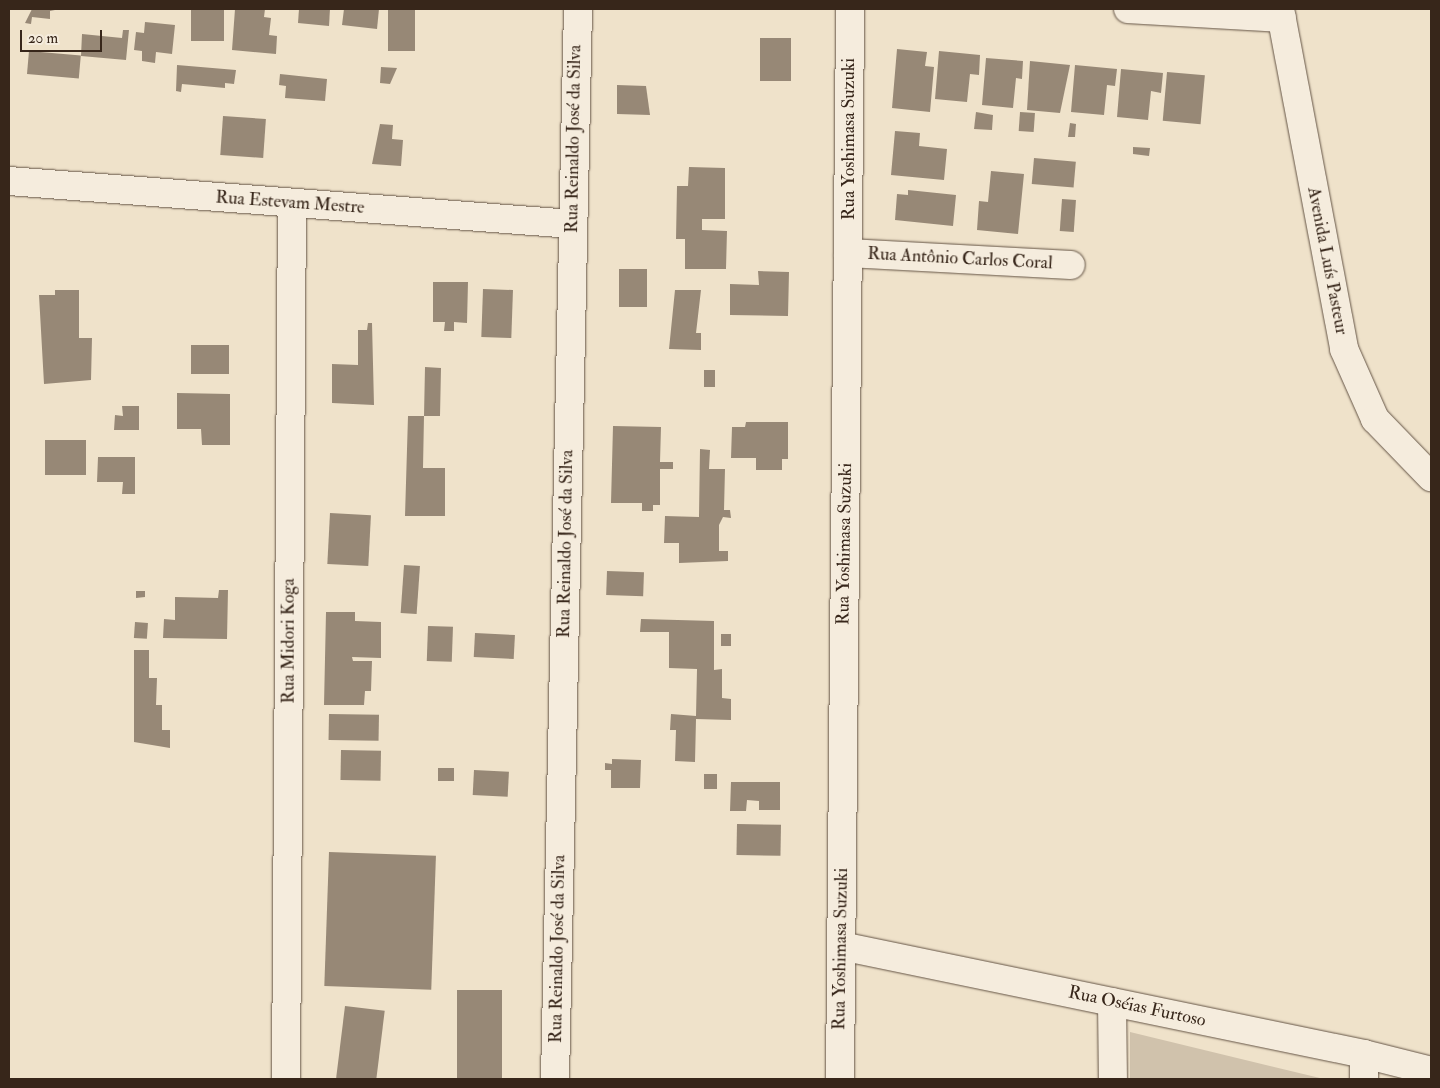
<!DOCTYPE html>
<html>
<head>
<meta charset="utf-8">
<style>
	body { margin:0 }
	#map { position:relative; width:1440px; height:1088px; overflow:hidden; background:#efe2ca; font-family:"IM FELL Double Pica",serif }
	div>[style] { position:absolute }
	.green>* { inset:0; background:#d0c2ac }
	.building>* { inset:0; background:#978876; transform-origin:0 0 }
	.roads { filter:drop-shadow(0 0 1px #655546) drop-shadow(0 0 1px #655546) }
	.minor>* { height:28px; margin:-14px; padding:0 14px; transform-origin:14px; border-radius:14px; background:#f5ecdd }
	span { translate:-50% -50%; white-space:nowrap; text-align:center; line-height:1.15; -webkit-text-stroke:4px #f5ecdd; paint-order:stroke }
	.street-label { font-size:18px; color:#37261a }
	.frame { position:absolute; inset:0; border:10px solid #37261a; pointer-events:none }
	.scale { position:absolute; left:20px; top:30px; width:82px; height:22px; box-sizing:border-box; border:2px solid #37261a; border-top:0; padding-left:6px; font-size:15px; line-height:18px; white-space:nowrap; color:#37261a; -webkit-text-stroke:4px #f5ecdd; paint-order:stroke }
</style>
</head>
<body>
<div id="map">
	<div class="green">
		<i style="clip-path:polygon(1130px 1032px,1324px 1079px,1130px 1079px)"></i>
	</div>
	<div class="building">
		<i style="clip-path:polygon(32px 9px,60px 9px,50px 11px,50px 19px,32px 17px,31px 24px,25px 23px)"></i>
		<i style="left:191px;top:9px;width:33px;height:32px"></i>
		<i style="clip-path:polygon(235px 9px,265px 9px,264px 17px,271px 18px,269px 35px,277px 36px,276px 54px,232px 50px)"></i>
		<i style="clip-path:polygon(299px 9px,330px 9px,329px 26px,298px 23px)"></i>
		<i style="clip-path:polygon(344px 9px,379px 9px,377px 29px,342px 25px)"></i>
		<i style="left:388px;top:9px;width:27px;height:42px"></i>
		<i style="clip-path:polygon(145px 22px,175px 25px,172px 54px,156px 52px,155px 63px,142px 61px,142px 51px,134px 50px,136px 32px,144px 33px)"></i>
		<i style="clip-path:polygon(123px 30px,129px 30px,126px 60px,81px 56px,82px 34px,122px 38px)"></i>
		<i style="left:760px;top:38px;width:31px;height:43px"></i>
		<i style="clip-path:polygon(897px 49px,927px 52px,925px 66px,934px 67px,930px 112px,892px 108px)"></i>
		<i style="left:29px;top:51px;width:52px;height:23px;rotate:5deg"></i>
		<i style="clip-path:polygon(939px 51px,980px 55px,979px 75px,970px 74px,967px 102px,935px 99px)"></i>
		<i style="clip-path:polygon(986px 58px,1023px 61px,1022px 79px,1016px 78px,1013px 108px,982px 105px)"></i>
		<i style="clip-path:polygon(1030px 61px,1070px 65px,1060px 113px,1027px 110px)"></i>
		<i style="clip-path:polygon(177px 65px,236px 70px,234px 84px,225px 83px,225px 88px,182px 84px,181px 92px,176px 91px)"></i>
		<i style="clip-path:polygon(1075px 65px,1117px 69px,1115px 86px,1107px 85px,1104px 115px,1071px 112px)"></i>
		<i style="clip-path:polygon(381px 67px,397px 68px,390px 84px,380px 83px)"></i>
		<i style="clip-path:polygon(1121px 69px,1163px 73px,1161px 93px,1151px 91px,1148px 120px,1117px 117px)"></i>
		<i style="left:1167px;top:72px;width:38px;height:49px;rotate:5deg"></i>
		<i style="clip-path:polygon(280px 74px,327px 79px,325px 101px,285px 98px,286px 86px,279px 85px)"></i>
		<i style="clip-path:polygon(617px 85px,646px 86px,650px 115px,617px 114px)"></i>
		<i style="clip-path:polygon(976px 112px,993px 115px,992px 130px,974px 129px)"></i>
		<i style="left:1020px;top:112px;width:15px;height:19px;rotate:4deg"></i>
		<i style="left:223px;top:116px;width:43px;height:39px;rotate:4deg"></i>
		<i style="clip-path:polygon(1070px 123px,1076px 124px,1075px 137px,1068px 137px)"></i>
		<i style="clip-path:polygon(380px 124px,393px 125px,392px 139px,403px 140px,401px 166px,372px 164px)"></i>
		<i style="clip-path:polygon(895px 131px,920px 133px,919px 146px,947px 149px,944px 180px,891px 175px)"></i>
		<i style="clip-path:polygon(1133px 147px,1150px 148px,1149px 156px,1133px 154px)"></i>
		<i style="left:1034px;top:158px;width:42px;height:26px;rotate:5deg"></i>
		<i style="clip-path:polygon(689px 167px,725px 168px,725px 219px,702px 219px,702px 230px,727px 231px,726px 269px,685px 269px,685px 239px,676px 239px,677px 186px,688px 186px)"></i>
		<i style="clip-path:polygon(991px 171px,1024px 174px,1018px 234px,977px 230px,979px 201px,988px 202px)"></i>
		<i style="clip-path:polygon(908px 190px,956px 195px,953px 226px,895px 220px,897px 194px,908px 195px)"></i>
		<i style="left:1062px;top:199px;width:14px;height:32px;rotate:4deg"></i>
		<i style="left:619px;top:269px;width:28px;height:38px"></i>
		<i style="clip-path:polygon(758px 271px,789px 272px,788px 316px,730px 315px,730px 284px,759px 285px)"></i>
		<i style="clip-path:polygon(433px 282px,468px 282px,467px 323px,454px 322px,454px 331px,444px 331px,445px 322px,433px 322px)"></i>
		<i style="left:483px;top:289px;width:30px;height:48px;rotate:2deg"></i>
		<i style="clip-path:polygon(55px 290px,79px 290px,79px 338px,92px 338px,91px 380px,44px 384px,39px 295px,55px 295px)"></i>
		<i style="clip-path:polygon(675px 290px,701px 290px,696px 333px,701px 333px,701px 350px,669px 349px)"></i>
		<i style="clip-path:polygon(368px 323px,372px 323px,374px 405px,332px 403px,332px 364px,358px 365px,358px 330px,367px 330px)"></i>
		<i style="left:191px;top:345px;width:38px;height:29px"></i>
		<i style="clip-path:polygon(425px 367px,441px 368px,440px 416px,424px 416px,423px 468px,445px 468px,445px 516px,405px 516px,408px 416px,424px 416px)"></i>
		<i style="left:704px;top:370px;width:11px;height:17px"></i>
		<i style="clip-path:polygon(177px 393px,230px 394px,230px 445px,202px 445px,201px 429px,177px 429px)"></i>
		<i style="clip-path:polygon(122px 406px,139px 406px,139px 430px,114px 430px,115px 415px,123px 416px)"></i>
		<i style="clip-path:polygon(746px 422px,788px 422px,788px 459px,782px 459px,782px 470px,756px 470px,756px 458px,731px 458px,732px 427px,745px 427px)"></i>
		<i style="clip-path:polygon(613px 426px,661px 427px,660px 462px,673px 462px,673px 469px,660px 469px,660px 505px,653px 505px,653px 511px,642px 511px,642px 503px,611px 503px)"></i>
		<i style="left:45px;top:440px;width:41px;height:35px"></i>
		<i style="clip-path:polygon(700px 449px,710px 450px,709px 469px,725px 469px,724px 510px,730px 510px,731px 518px,723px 517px,719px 525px,719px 551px,728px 551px,728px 561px,679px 563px,679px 543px,664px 543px,665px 516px,699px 517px)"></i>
		<i style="clip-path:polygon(98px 457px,135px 457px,135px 494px,122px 494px,123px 482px,97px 482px)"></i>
		<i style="left:330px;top:513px;width:41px;height:51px;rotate:3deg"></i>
		<i style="left:404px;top:565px;width:16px;height:48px;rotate:4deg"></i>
		<i style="left:607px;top:571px;width:37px;height:24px;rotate:2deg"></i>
		<i style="clip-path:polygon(219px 590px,228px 590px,227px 639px,163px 638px,164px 619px,175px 620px,175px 597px,218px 598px)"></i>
		<i style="clip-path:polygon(136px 591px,145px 591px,145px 597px,136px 598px)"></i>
		<i style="clip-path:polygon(326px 612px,355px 612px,355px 621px,381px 622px,381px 658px,352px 657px,353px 661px,372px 661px,371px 691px,365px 691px,364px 705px,324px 705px)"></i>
		<i style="clip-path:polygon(641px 619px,714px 621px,714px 670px,722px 669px,722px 698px,731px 699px,731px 720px,696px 719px,695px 762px,675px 761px,676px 730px,670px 730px,671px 714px,696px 716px,697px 669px,669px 668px,669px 632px,640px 632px)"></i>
		<i style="left:135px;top:622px;width:13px;height:16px;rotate:4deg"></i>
		<i style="left:428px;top:626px;width:25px;height:35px;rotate:2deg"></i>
		<i style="left:475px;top:633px;width:40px;height:24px;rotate:3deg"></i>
		<i style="left:721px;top:634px;width:10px;height:12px"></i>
		<i style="clip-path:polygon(134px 650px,149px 650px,149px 678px,157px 678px,156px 705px,162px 705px,162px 730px,170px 730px,170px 748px,134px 742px)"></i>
		<i style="left:329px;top:714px;width:50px;height:26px;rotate:1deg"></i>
		<i style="left:341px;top:750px;width:40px;height:30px;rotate:1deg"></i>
		<i style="clip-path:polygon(612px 759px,641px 760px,640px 788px,611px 788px,611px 770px,605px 770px,605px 763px,612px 764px)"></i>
		<i style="left:438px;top:768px;width:16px;height:13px"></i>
		<i style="left:474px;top:770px;width:35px;height:25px;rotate:3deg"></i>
		<i style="left:704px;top:774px;width:13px;height:15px"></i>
		<i style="clip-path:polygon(731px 782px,780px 782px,780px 810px,759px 810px,759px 801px,747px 800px,746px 811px,730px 811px)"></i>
		<i style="left:737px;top:824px;width:44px;height:31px;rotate:1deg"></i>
		<i style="left:329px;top:852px;width:107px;height:134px;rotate:2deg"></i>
		<i style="left:457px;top:990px;width:45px;height:89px"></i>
		<i style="left:345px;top:1006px;width:40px;height:73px;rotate:7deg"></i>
	</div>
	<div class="roads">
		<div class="minor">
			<i style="left:1128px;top:9px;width:154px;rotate:3.3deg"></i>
			<i style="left:1280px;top:9px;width:346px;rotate:79.3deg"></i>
			<i style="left:1344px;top:349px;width:77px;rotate:66.1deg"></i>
			<i style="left:1375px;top:419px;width:81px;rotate:46deg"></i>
			<i style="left:9px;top:181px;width:565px;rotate:4.37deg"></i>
			<i style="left:848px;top:253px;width:223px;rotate:3.1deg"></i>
			<i style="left:841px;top:946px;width:534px;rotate:11.67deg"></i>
			<i style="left:1364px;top:1054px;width:69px;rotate:14.2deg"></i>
			<i style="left:1112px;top:1002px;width:77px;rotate:89.3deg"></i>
			<i style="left:1364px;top:1054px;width:25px;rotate:90deg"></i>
			<i style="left:286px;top:1079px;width:876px;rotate:-89.61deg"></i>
			<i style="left:555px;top:1079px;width:1070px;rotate:-88.77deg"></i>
			<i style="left:840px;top:1079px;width:1070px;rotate:-89.46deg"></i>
		</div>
	</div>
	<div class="street-label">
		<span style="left:574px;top:139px;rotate:-89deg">Rua Reinaldo José da Silva</span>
		<span style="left:849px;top:139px;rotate:-90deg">Rua Yoshimasa Suzuki</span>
		<span style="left:290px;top:203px;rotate:4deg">Rua Estevam Mestre</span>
		<span style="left:960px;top:259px;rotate:3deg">Rua Antônio Carlos Coral</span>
		<span style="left:1327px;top:261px;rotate:79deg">Avenida Luís Pasteur</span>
		<span style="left:566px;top:544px;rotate:-89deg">Rua Reinaldo José da Silva</span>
		<span style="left:845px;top:544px;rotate:-89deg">Rua Yoshimasa Suzuki</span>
		<span style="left:289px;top:641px;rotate:-90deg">Rua Midori Koga</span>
		<span style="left:558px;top:949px;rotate:-89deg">Rua Reinaldo José da Silva</span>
		<span style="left:841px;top:949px;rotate:-89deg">Rua Yoshimasa Suzuki</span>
		<span style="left:1137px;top:1007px;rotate:12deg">Rua Oséias Furtoso</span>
	</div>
	<div class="frame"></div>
	<div class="scale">20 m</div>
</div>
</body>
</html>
